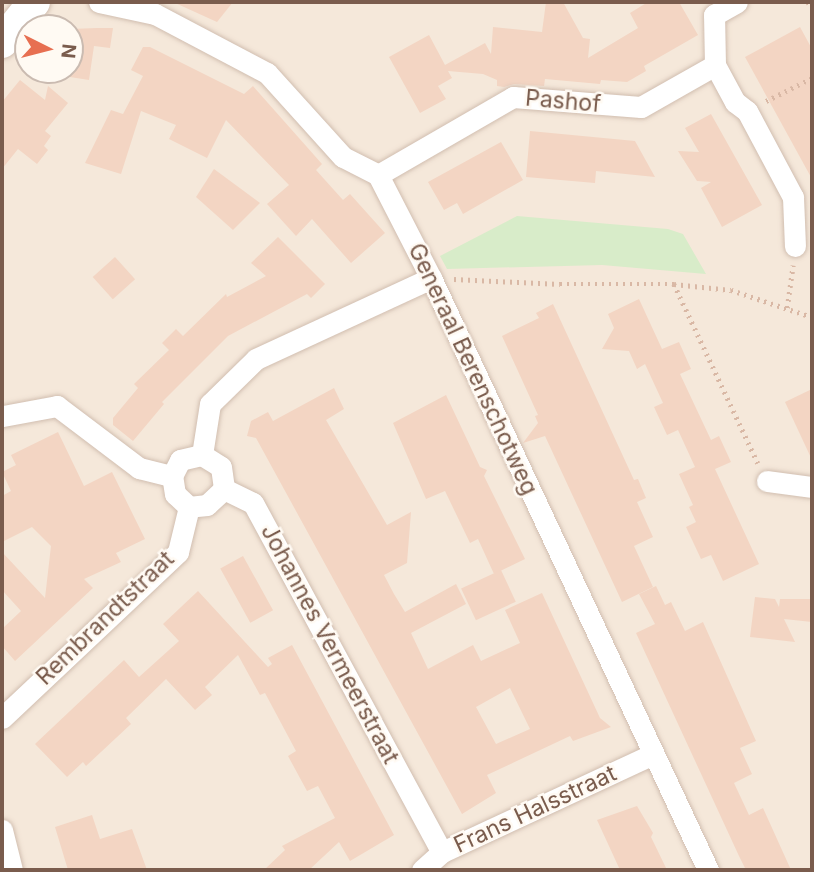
<!DOCTYPE html>
<html>
<head>
<meta charset="utf-8">
<style>
	body { margin:0 }
	#map { position:relative; width:814px; height:872px; overflow:hidden; background:#fdf6ec; font-family:Inter,sans-serif }
	div>[style] { position:absolute }
	.residential>* { inset:0; background:#f5e8da }
	.green>* { inset:0; background:#d8ecc9 }
	.building>* { inset:0; background:#f3d5c3; transform-origin:0 0 }
	.path>* { height:4.5px; margin-top:-2.25px; transform-origin:0; background:repeating-linear-gradient(90deg,#d9b8a5 0 2px,transparent 0 7px) }
	.roads { filter:drop-shadow(0 0 2px #d1beb0) drop-shadow(0 0 2px #d1beb0) }
	.street>* { height:21px; margin:-10.5px; padding:0 10.5px; transform-origin:10.5px; border-radius:10.5px; background:#fff }
	.secondary>* { height:32px; margin:-16px; padding:0 16px; transform-origin:16px; border-radius:16px; background:#fff }
	span { translate:-50% -50%; white-space:nowrap; text-align:center; line-height:1.15; -webkit-text-stroke:5px #fffaf3; paint-order:stroke }
	.street-label { font-size:23px; color:#7a5c4d }
	.frame { position:absolute; inset:0; border:4px solid #7a5c4d; pointer-events:none }
	.north { position:absolute; left:14px; top:14px; width:70px; height:70px; box-sizing:border-box; background:#fffaf3; border:2px solid #cabbb1; border-radius:50%; rotate:96deg; font-size:19px; font-weight:700; line-height:28px; text-align:center; color:#7a5c4d }
	.north::after { content:''; display:block; margin:auto; width:24px; height:32px; background:#e76f51; clip-path:polygon(50% 0,100% 100%,50% 72%,0 100%) }
</style>
</head>
<body>
<div id="map">
	<div class="residential">
		<i style="clip-path:polygon(evenodd,2px 2px,812px 2px,812px 870px,2px 870px,2px 2px,28px 28px,70px 28px,70px 70px,28px 70px,28px 28px)"></i>
	</div>
	<div class="green">
		<i style="clip-path:polygon(517px 216px,668px 229px,683px 234px,706px 274px,602px 265px,447px 269px,440px 256px)"></i>
	</div>
	<div class="building">
		<i style="clip-path:polygon(173px 2px,233px 2px,217px 22px)"></i>
		<i style="clip-path:polygon(546px 2px,563px 2px,583px 38px,590px 39px,588px 58px,638px 28px,630px 13px,648px 2px,679px 2px,698px 35px,644px 66px,646px 71px,627px 82px,601px 80px,600px 84px,545px 79px,544px 86px,514px 84px,504px 87px,497px 86px,497px 80px,483px 74px,448px 71px,452px 78px,438px 86px,446px 99px,420px 113px,389px 57px,429px 35px,445px 65px,485px 43px,491px 54px,493px 27px,542px 32px)"></i>
		<i style="clip-path:polygon(800px 27px,812px 49px,812px 179px,745px 57px)"></i>
		<i style="clip-path:polygon(97px 28px,113px 28px,110px 48px,94px 46px,89px 80px,70px 77px,70px 29px)"></i>
		<i style="clip-path:polygon(143px 47px,150px 47px,244px 94px,253px 86px,322px 164px,316px 170px,343px 200px,350px 194px,385px 233px,351px 263px,312px 219px,296px 236px,267px 204px,289px 185px,226px 120px,207px 158px,169px 139px,176px 125px,141px 111px,121px 174px,85px 163px,111px 110px,123px 114px,143px 76px,131px 70px)"></i>
		<i style="clip-path:polygon(20px 80px,45px 100px,48px 86px,68px 103px,45px 131px,51px 136px,44px 146px,48px 150px,37px 164px,18px 149px,2px 169px,2px 102px)"></i>
		<i style="clip-path:polygon(711px 114px,762px 205px,722px 227px,701px 188px,711px 182px,697px 181px,678px 151px,699px 152px,685px 128px)"></i>
		<i style="clip-path:polygon(530px 131px,635px 141px,655px 177px,596px 171px,595px 183px,526px 177px)"></i>
		<i style="clip-path:polygon(501px 142px,523px 180px,463px 214px,457px 203px,444px 210px,428px 182px)"></i>
		<i style="clip-path:polygon(214px 169px,260px 203px,233px 230px,196px 197px)"></i>
		<i style="clip-path:polygon(278px 237px,325px 284px,311px 298px,307px 294px,228px 336px,162px 402px,164px 404px,133px 441px,113px 425px,113px 418px,138px 388px,134px 384px,169px 350px,162px 343px,176px 329px,183px 336px,226px 294px,227px 297px,266px 276px,251px 263px)"></i>
		<i style="left:115px;top:257px;width:30px;height:30px;rotate:48deg"></i>
		<i style="clip-path:polygon(639px 299px,662px 349px,679px 342px,691px 369px,680px 374px,711px 440px,719px 436px,731px 462px,715px 469px,759px 564px,723px 581px,711px 555px,701px 559px,686px 527px,696px 522px,689px 507px,693px 505px,679px 474px,695px 467px,678px 430px,667px 435px,654px 407px,663px 403px,645px 364px,637px 369px,629px 351px,602px 349px,614px 328px,608px 314px)"></i>
		<i style="clip-path:polygon(553px 304px,634px 480px,638px 479px,646px 498px,637px 502px,653px 537px,634px 546px,653px 587px,622px 602px,545px 436px,523px 443px,538px 423px,535px 416px,538px 415px,502px 336px,539px 318px,536px 313px)"></i>
		<i style="clip-path:polygon(evenodd,334px 388px,344px 409px,326px 420px,387px 525px,411px 512px,407px 563px,384px 575px,394px 594px,405px 612px,456px 584px,466px 604px,411px 633px,428px 669px,473px 645px,481px 661px,520px 643px,505px 610px,542px 593px,600px 718px,611px 727px,573px 741px,570px 736px,487px 775px,496px 793px,462px 814px,256px 438px,247px 436px,251px 421px,268px 412px,273px 421px,334px 388px,510px 688px,530px 729px,496px 744px,476px 707px,510px 688px)"></i>
		<i style="clip-path:polygon(812px 389px,812px 460px,785px 402px)"></i>
		<i style="clip-path:polygon(446px 395px,480px 467px,487px 470px,484px 476px,525px 559px,494px 574px,478px 539px,470px 543px,445px 491px,426px 499px,393px 423px)"></i>
		<i style="clip-path:polygon(58px 432px,84px 486px,112px 472px,145px 539px,116px 553px,121px 562px,84px 579px,93px 588px,15px 661px,2px 646px,2px 629px,21px 611px,2px 590px,2px 552px,45px 598px,51px 546px,32px 527px,2px 542px,2px 496px,11px 491px,2px 472px,16px 465px,11px 455px)"></i>
		<i style="left:243px;top:556px;width:62px;height:26px;rotate:61deg"></i>
		<i style="left:501px;top:570px;width:35px;height:44px;rotate:65deg"></i>
		<i style="clip-path:polygon(656px 586px,665px 605px,671px 602px,685px 631px,703px 622px,756px 741px,740px 748px,752px 774px,734px 783px,749px 815px,763px 808px,791px 870px,746px 870px,739px 856px,636px 633px,655px 624px,639px 594px)"></i>
		<i style="clip-path:polygon(198px 591px,268px 667px,272px 664px,268px 658px,292px 645px,394px 835px,350px 861px,339px 842px,309px 870px,264px 870px,285px 850px,282px 846px,335px 818px,318px 786px,307px 791px,288px 756px,296px 751px,265px 693px,260px 695px,238px 655px,205px 687px,212px 695px,195px 710px,166px 679px,126px 718px,131px 724px,86px 766px,83px 762px,67px 777px,35px 744px,124px 660px,139px 677px,179px 641px,163px 624px)"></i>
		<i style="clip-path:polygon(755px 597px,775px 599px,779px 607px,780px 599px,812px 599px,812px 622px,784px 619px,795px 642px,750px 637px)"></i>
		<i style="clip-path:polygon(637px 806px,653px 833px,651px 837px,667px 870px,620px 870px,597px 820px)"></i>
		<i style="clip-path:polygon(92px 815px,100px 839px,132px 829px,147px 870px,68px 870px,55px 827px)"></i>
	</div>
	<div class="path">
		<i style="left:808px;top:2px;width:7px;rotate:56deg"></i>
		<i style="left:766px;top:101px;width:51px;rotate:-26.6deg"></i>
		<i style="left:454px;top:279px;width:106px;rotate:2.7deg"></i>
		<i style="left:560px;top:284px;width:114px"></i>
		<i style="left:674px;top:284px;width:57px;rotate:6deg"></i>
		<i style="left:731px;top:290px;width:85px;rotate:18.4deg"></i>
		<i style="left:674px;top:284px;width:198px;rotate:64.9deg"></i>
		<i style="left:787px;top:308px;width:43px;rotate:-82.1deg"></i>
	</div>
	<div class="roads">
		<div class="street">
			<i style="left:99px;top:2px;width:57px;rotate:12.1deg"></i>
			<i style="left:155px;top:14px;width:127px;rotate:27.8deg"></i>
			<i style="left:267px;top:73px;width:113px;rotate:47.9deg"></i>
			<i style="left:343px;top:157px;width:39px;rotate:27deg"></i>
			<i style="left:378px;top:175px;width:116px;rotate:62.8deg"></i>
			<i style="left:431px;top:278px;width:654px;rotate:64.92deg"></i>
			<i style="left:715px;top:65px;width:42px;rotate:61.6deg"></i>
			<i style="left:735px;top:102px;width:15px;rotate:37deg"></i>
			<i style="left:747px;top:111px;width:98px;rotate:61.9deg"></i>
			<i style="left:793px;top:197px;width:49px;rotate:87.7deg"></i>
			<i style="left:378px;top:175px;width:156px;rotate:-30deg"></i>
			<i style="left:513px;top:97px;width:128px;rotate:4.5deg"></i>
			<i style="left:641px;top:107px;width:85px;rotate:-29.6deg"></i>
			<i style="left:715px;top:65px;width:50px;rotate:-91.1deg"></i>
			<i style="left:714px;top:15px;width:26px;rotate:-29deg"></i>
			<i style="left:3px;top:416px;width:55px;rotate:-10.5deg"></i>
			<i style="left:57px;top:406px;width:103px;rotate:37.1deg"></i>
			<i style="left:139px;top:468px;width:34px;rotate:14deg"></i>
			<i style="left:202px;top:455px;width:22px;rotate:32deg"></i>
			<i style="left:221px;top:467px;width:22px;rotate:82deg"></i>
			<i style="left:224px;top:489px;width:32px;rotate:26deg"></i>
			<i style="left:253px;top:503px;width:397px;rotate:61.6deg"></i>
			<i style="left:767px;top:481px;width:45px;rotate:7.6deg"></i>
			<i style="left:224px;top:489px;width:23px;rotate:137deg"></i>
			<i style="left:207px;top:505px;width:18px;rotate:174deg"></i>
			<i style="left:189px;top:507px;width:19px;rotate:-137deg"></i>
			<i style="left:175px;top:494px;width:18px;rotate:-99deg"></i>
			<i style="left:172px;top:476px;width:18px;rotate:-63deg"></i>
			<i style="left:180px;top:460px;width:23px;rotate:-13deg"></i>
			<i style="left:202px;top:455px;width:52px;rotate:-81.1deg"></i>
			<i style="left:210px;top:404px;width:64px;rotate:-44.4deg"></i>
			<i style="left:256px;top:359px;width:193px;rotate:-24.8deg"></i>
			<i style="left:2px;top:718px;width:242px;rotate:-43.3deg"></i>
			<i style="left:178px;top:552px;width:46px;rotate:-76.3deg"></i>
			<i style="left:2px;top:830px;width:41px;rotate:76deg"></i>
			<i style="left:422px;top:870px;width:27px;rotate:-42deg"></i>
			<i style="left:442px;top:852px;width:233px;rotate:-24.9deg"></i>
		</div>
		<div class="secondary">
			<i style="left:2px;top:42px;width:51px;rotate:-51.3deg"></i>
		</div>
	</div>
	<div class="street-label">
		<span style="left:563px;top:101px;rotate:5deg">Pashof</span>
		<span style="left:473px;top:369px;rotate:65deg">Generaal Berenschotweg</span>
		<span style="left:105px;top:618px;rotate:-44deg">Rembrandtstraat</span>
		<span style="left:330px;top:644px;rotate:62deg">Johannes Vermeerstraat</span>
		<span style="left:535px;top:809px;rotate:-25deg">Frans Halsstraat</span>
	</div>
	<div class="frame"></div>
	<div class="north">N</div>
</div>
</body>
</html>
